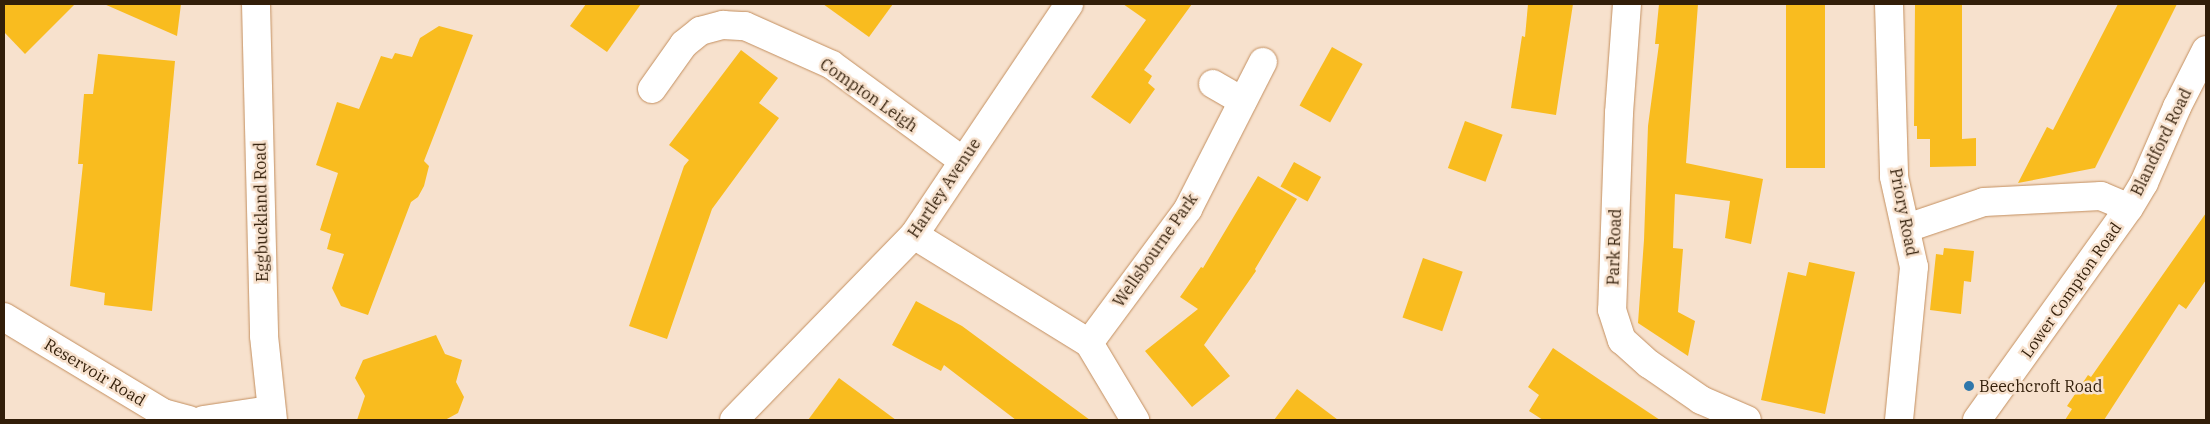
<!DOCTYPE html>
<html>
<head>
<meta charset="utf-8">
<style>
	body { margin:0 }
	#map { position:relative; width:2210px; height:424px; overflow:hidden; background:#f7e1cd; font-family:"IBM Plex Serif",serif }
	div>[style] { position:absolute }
	.building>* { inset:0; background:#f9bc1f; transform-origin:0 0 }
	.roads { filter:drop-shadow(0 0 1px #c38f5f) drop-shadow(0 0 1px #c38f5f) }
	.minor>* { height:28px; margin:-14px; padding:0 14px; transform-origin:14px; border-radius:14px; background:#fff }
	.dots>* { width:14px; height:14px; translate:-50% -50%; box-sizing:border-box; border:2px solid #f7e1cd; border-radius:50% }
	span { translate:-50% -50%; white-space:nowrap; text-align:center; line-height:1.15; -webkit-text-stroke:5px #f7e1cd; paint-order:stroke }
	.street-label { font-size:16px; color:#321e09 }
	.poi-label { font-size:16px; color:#321e09 }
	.left { translate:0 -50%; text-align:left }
	.frame { position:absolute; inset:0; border:5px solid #321e09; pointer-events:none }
</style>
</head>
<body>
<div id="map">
	<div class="building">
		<i style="clip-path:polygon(4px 4px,75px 4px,25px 54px,4px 32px)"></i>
		<i style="clip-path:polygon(104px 4px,181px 4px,177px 36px)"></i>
		<i style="clip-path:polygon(586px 4px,641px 4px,607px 52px,570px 26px)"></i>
		<i style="clip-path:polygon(823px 4px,893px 4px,869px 37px)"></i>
		<i style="clip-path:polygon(1123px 4px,1192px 4px,1144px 70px,1152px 76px,1148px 83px,1155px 89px,1130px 124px,1091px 97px,1146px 20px)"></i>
		<i style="clip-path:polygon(1528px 4px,1573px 4px,1556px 115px,1511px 108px,1522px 36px,1525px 37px)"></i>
		<i style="clip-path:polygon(1659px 4px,1698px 4px,1686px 163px,1763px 179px,1751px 244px,1725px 238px,1730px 201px,1675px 194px,1673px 248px,1683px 249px,1678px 312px,1695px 321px,1688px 356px,1638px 323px,1644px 240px,1648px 126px,1659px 44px,1655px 44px)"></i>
		<i style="left:1786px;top:4px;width:39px;height:164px"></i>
		<i style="clip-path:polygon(1915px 4px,1962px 4px,1962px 139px,1976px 138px,1976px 166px,1930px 167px,1930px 139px,1917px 139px,1917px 126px,1914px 126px)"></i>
		<i style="clip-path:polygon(2118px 4px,2177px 4px,2095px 168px,2018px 183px,2047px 127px,2053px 130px)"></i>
		<i style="clip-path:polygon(439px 26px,473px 35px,424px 161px,429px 166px,424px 186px,418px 197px,411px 202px,368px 315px,341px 306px,332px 288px,344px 254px,327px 249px,331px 234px,320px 230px,338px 173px,316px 165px,337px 102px,359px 109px,381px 56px,392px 59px,395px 53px,412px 57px,420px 38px)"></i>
		<i style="left:1332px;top:47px;width:35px;height:67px;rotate:29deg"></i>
		<i style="clip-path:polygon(741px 50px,778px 78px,759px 103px,779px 118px,712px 209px,667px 339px,629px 326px,684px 166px,689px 160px,669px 145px)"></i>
		<i style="clip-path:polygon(98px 54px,175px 61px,152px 311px,104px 305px,105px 293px,70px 286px,83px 164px,78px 164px,84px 94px,93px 94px)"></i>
		<i style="left:1465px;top:121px;width:40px;height:50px;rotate:20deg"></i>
		<i style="left:1294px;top:162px;width:31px;height:28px;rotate:29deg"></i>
		<i style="clip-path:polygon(1258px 176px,1297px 199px,1255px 269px,1256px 271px,1204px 345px,1230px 376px,1192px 407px,1145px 351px,1198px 309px,1180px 297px,1201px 267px,1203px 268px)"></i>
		<i style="clip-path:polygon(2206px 213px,2206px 280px,2186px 309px,2179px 304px,2104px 420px,2065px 420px,2072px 409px,2067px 406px,2088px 375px,2091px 377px)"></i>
		<i style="clip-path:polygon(1944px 248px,1974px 251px,1971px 282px,1964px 281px,1961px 314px,1930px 310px,1936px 254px,1943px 255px)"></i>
		<i style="left:1423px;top:258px;width:42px;height:63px;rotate:19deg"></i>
		<i style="clip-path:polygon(1809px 262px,1855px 272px,1825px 414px,1761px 400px,1788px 272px,1806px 276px)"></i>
		<i style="clip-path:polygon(916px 301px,962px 326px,1090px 420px,1016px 420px,944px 365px,941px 371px,892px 345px)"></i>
		<i style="clip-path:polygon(436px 335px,445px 354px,462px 360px,456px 382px,464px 397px,458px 413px,445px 420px,357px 420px,365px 396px,355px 378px,363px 360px)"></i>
		<i style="clip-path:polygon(1553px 348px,1603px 382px,1660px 420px,1543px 420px,1529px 411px,1539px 395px,1528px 387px)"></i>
		<i style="clip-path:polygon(839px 378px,896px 420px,808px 420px)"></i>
		<i style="clip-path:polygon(1297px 389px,1338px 420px,1274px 420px)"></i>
	</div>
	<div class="roads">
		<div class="minor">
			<i style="left:256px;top:4px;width:332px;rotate:88.6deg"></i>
			<i style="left:264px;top:336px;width:84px;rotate:83.9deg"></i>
			<i style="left:1627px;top:4px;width:109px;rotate:94.2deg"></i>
			<i style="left:1619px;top:113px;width:197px;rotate:92deg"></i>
			<i style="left:1612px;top:310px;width:32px;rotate:72deg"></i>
			<i style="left:1622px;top:340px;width:36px;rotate:42deg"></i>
			<i style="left:1649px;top:364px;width:63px;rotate:34.7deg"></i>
			<i style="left:1701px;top:400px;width:50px;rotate:23.5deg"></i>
			<i style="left:1889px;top:4px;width:173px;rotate:88.3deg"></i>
			<i style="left:1894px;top:177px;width:92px;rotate:77.5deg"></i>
			<i style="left:1914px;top:267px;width:154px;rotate:95.6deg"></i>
			<i style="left:1213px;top:84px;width:34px;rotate:30deg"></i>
			<i style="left:652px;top:89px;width:55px;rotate:-54.6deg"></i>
			<i style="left:684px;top:44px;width:21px;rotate:-39deg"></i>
			<i style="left:700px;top:31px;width:24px;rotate:-15deg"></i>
			<i style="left:723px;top:25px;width:22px;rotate:3deg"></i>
			<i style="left:745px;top:26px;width:95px;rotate:24.1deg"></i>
			<i style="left:832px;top:65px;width:162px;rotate:36.2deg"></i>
			<i style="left:1907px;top:228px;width:81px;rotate:-18.7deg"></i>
			<i style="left:1984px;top:202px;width:117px;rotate:-2.9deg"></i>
			<i style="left:2101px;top:196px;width:30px;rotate:23deg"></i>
			<i style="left:914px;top:235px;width:206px;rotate:31.7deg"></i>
			<i style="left:1089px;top:343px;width:90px;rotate:59.1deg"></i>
			<i style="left:4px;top:317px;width:186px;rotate:31.1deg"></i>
			<i style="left:163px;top:413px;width:27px;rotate:15deg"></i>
			<i style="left:1089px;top:343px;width:167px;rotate:-53.5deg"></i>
			<i style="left:1188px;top:209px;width:165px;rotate:-63deg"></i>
			<i style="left:203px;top:420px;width:69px;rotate:-8.4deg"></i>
			<i style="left:734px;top:420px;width:258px;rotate:-45.8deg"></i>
			<i style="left:914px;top:235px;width:278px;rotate:-56.1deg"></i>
			<i style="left:1977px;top:420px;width:261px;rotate:-54.4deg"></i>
			<i style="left:2129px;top:208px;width:29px;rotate:-59deg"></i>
			<i style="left:2144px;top:183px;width:83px;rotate:-66.5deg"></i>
			<i style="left:2177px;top:107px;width:64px;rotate:-63deg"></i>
		</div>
	</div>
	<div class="dots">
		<i style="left:1969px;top:386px;background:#2f77ab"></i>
	</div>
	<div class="street-label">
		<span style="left:869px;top:95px;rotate:35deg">Compton Leigh</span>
		<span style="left:2161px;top:142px;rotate:-64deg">Blandford Road</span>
		<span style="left:944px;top:188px;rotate:-56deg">Hartley Avenue</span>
		<span style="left:261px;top:212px;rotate:-91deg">Eggbuckland Road</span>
		<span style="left:1904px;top:212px;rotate:79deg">Priory Road</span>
		<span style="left:1614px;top:247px;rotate:-88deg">Park Road</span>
		<span style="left:1155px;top:250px;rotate:-55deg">Wellsbourne Park</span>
		<span style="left:2071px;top:290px;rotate:-55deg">Lower Compton Road</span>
		<span style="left:95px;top:372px;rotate:31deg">Reservoir Road</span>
	</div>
	<div class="poi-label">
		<span class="left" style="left:1979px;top:386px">Beechcroft Road</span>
	</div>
	<div class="frame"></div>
</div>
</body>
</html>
